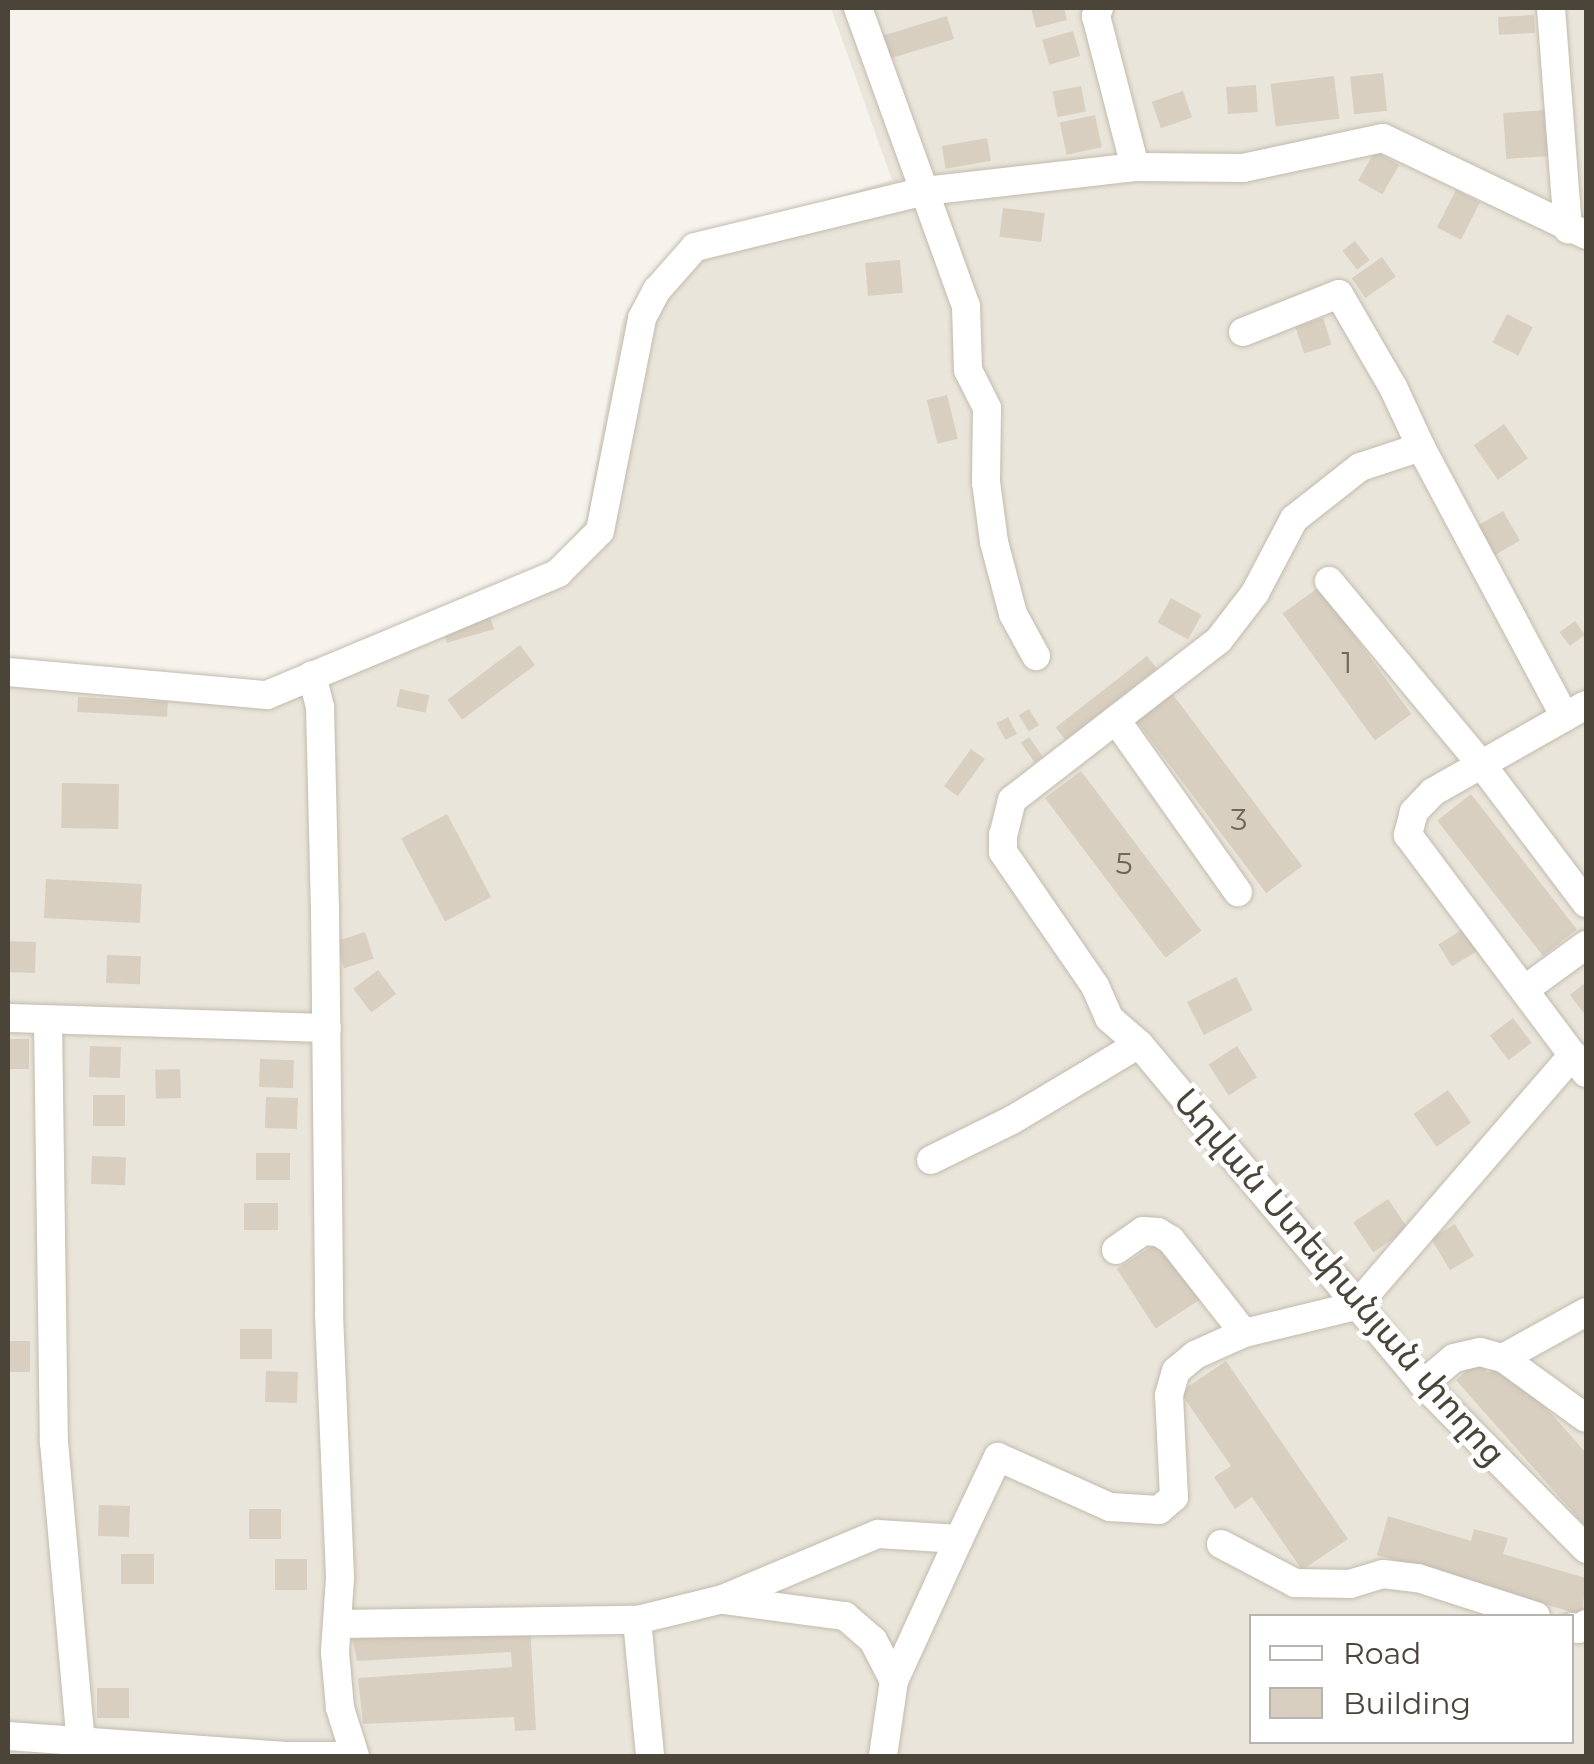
<!DOCTYPE html>
<html>
<head>
<meta charset="utf-8">
<style>
	body { margin:0 }
	#map { position:relative; width:1594px; height:1764px; overflow:hidden; background:#f6f3ec; font-family:Montserrat,"Noto Sans Armenian",sans-serif }
	div>[style] { position:absolute }
	.residential>* { inset:0; background:#eae5da }
	.building>* { inset:0; background:#d8cfc1; transform-origin:0 0 }
	.roads { filter:drop-shadow(0 0 2px #c2bbae) drop-shadow(0 0 2px #c2bbae) }
	.minor>* { height:28px; margin:-14px; padding:0 14px; transform-origin:14px; border-radius:14px; background:#fff }
	span { translate:-50% -50%; white-space:nowrap; text-align:center; line-height:1.15; -webkit-text-stroke:9px #fff; paint-order:stroke }
	.number-label { font-size:30px; color:#6e675b }
	.number-label span { -webkit-text-stroke-width:0 }
	.street-label { font-size:35px; color:#4b4439 }
	.frame { position:absolute; inset:0; border:10px solid #4b4439; pointer-events:none }
	.legend { position:absolute; left:1249px; top:1614px; width:325px; height:130px; box-sizing:border-box; background:#fff; border:2px solid #b7b4b0; margin:0; padding:12px 18px; list-style:none; font-size:30px; color:#4b4439 }
	.legend li { display:flex; align-items:center; gap:20px; height:50px }
	.legend b { width:50px; border:2px solid #b7b4b0 }
</style>
</head>
<body>
<div id="map">
	<div class="residential">
		<i style="clip-path:polygon(evenodd,831px 8px,1586px 8px,1586px 1756px,8px 1756px,8px 662px,266px 682px,553px 565px,586px 519px,622px 321px,638px 294px,686px 243px,892px 180px,831px 8px,1252px 1616px,1572px 1616px,1572px 1742px,1252px 1742px,1252px 1616px)"></i>
	</div>
	<div class="building">
		<i style="clip-path:polygon(1031px 8px,1064px 8px,1067px 20px,1036px 28px)"></i>
		<i style="left:1534px;top:15px;width:18px;height:36px;rotate:87deg"></i>
		<i style="left:947px;top:16px;width:24px;height:71px;rotate:73deg"></i>
		<i style="left:1073px;top:31px;width:26px;height:32px;rotate:74deg"></i>
		<i style="left:1383px;top:73px;width:38px;height:33px;rotate:84deg"></i>
		<i style="left:1334px;top:76px;width:43px;height:64px;rotate:83deg"></i>
		<i style="left:1256px;top:85px;width:27px;height:30px;rotate:86deg"></i>
		<i style="left:1081px;top:86px;width:26px;height:29px;rotate:79deg"></i>
		<i style="left:1183px;top:91px;width:28px;height:33px;rotate:71deg"></i>
		<i style="left:1547px;top:110px;width:46px;height:44px;rotate:86deg"></i>
		<i style="left:1095px;top:115px;width:33px;height:36px;rotate:78deg"></i>
		<i style="left:987px;top:138px;width:23px;height:46px;rotate:80deg"></i>
		<i style="left:1375px;top:151px;width:28px;height:34px;rotate:30deg"></i>
		<i style="left:1456px;top:190px;width:27px;height:42px;rotate:27deg"></i>
		<i style="left:1003px;top:208px;width:42px;height:29px;rotate:7deg"></i>
		<i style="left:1355px;top:241px;width:24px;height:16px;rotate:52deg"></i>
		<i style="left:1382px;top:257px;width:24px;height:37px;rotate:55deg"></i>
		<i style="left:900px;top:260px;width:33px;height:35px;rotate:85deg"></i>
		<i style="left:1507px;top:314px;width:29px;height:32px;rotate:27deg"></i>
		<i style="left:1323px;top:318px;width:28px;height:29px;rotate:72deg"></i>
		<i style="left:947px;top:395px;width:45px;height:21px;rotate:76deg"></i>
		<i style="left:1504px;top:424px;width:42px;height:37px;rotate:55deg"></i>
		<i style="left:1503px;top:511px;width:34px;height:32px;rotate:60deg"></i>
		<i style="left:1319px;top:587px;width:157px;height:45px;rotate:54deg"></i>
		<i style="left:1171px;top:598px;width:35px;height:28px;rotate:29deg"></i>
		<i style="left:489px;top:612px;width:18px;height:49px;rotate:74deg"></i>
		<i style="left:1575px;top:621px;width:17px;height:19px;rotate:54deg"></i>
		<i style="left:520px;top:645px;width:25px;height:91px;rotate:53deg"></i>
		<i style="left:1147px;top:656px;width:16px;height:116px;rotate:52deg"></i>
		<i style="left:400px;top:689px;width:30px;height:18px;rotate:12deg"></i>
		<i style="left:1171px;top:692px;width:218px;height:45px;rotate:53deg"></i>
		<i style="left:78px;top:697px;width:90px;height:15px;rotate:3deg"></i>
		<i style="left:1029px;top:709px;width:19px;height:12px;rotate:58deg"></i>
		<i style="left:1008px;top:717px;width:19px;height:13px;rotate:62deg"></i>
		<i style="left:1029px;top:737px;width:24px;height:10px;rotate:55deg"></i>
		<i style="left:971px;top:749px;width:17px;height:46px;rotate:36deg"></i>
		<i style="left:1081px;top:771px;width:200px;height:45px;rotate:53deg"></i>
		<i style="left:62px;top:783px;width:57px;height:45px;rotate:1deg"></i>
		<i style="left:1471px;top:794px;width:172px;height:43px;rotate:52deg"></i>
		<i style="left:447px;top:814px;width:94px;height:52px;rotate:62deg"></i>
		<i style="left:46px;top:879px;width:96px;height:39px;rotate:3deg"></i>
		<i style="left:1468px;top:926px;width:26px;height:35px;rotate:58deg"></i>
		<i style="left:365px;top:932px;width:28px;height:31px;rotate:72deg"></i>
		<i style="left:8px;top:941px;width:28px;height:31px;rotate:2deg"></i>
		<i style="left:107px;top:955px;width:34px;height:28px;rotate:2deg"></i>
		<i style="left:378px;top:970px;width:30px;height:31px;rotate:53deg"></i>
		<i style="left:1236px;top:977px;width:37px;height:55px;rotate:63deg"></i>
		<i style="clip-path:polygon(1586px 982px,1586px 1016px,1570px 995px)"></i>
		<i style="left:1513px;top:1018px;width:31px;height:29px;rotate:53deg"></i>
		<i style="left:8px;top:1039px;width:21px;height:30px"></i>
		<i style="left:90px;top:1046px;width:31px;height:31px;rotate:2deg"></i>
		<i style="left:1237px;top:1046px;width:37px;height:34px;rotate:57deg"></i>
		<i style="left:260px;top:1059px;width:34px;height:28px;rotate:2deg"></i>
		<i style="left:180px;top:1069px;width:29px;height:25px;rotate:88deg"></i>
		<i style="left:1448px;top:1090px;width:40px;height:42px;rotate:55deg"></i>
		<i style="left:93px;top:1095px;width:32px;height:31px"></i>
		<i style="left:266px;top:1097px;width:32px;height:31px;rotate:2deg"></i>
		<i style="left:256px;top:1153px;width:34px;height:27px"></i>
		<i style="left:92px;top:1156px;width:34px;height:28px;rotate:2deg"></i>
		<i style="left:1388px;top:1199px;width:36px;height:42px;rotate:56deg"></i>
		<i style="left:244px;top:1203px;width:34px;height:27px"></i>
		<i style="left:1455px;top:1224px;width:37px;height:28px;rotate:59deg"></i>
		<i style="left:1163px;top:1239px;width:71px;height:55px;rotate:57deg"></i>
		<i style="left:240px;top:1329px;width:32px;height:30px"></i>
		<i style="left:8px;top:1341px;width:22px;height:31px"></i>
		<i style="clip-path:polygon(1503px 1359px,1586px 1453px,1586px 1527px,1456px 1380px,1477px 1361px,1488px 1373px)"></i>
		<i style="clip-path:polygon(1226px 1361px,1348px 1539px,1302px 1570px,1252px 1497px,1235px 1509px,1214px 1477px,1231px 1466px,1180px 1392px)"></i>
		<i style="left:266px;top:1371px;width:32px;height:31px;rotate:2deg"></i>
		<i style="left:99px;top:1505px;width:31px;height:31px;rotate:2deg"></i>
		<i style="left:249px;top:1509px;width:32px;height:30px"></i>
		<i style="clip-path:polygon(1388px 1516px,1471px 1541px,1474px 1529px,1508px 1538px,1503px 1554px,1586px 1578px,1582px 1615px,1377px 1555px)"></i>
		<i style="left:121px;top:1554px;width:33px;height:30px"></i>
		<i style="left:275px;top:1559px;width:32px;height:31px"></i>
		<i style="clip-path:polygon(530px 1624px,536px 1730px,515px 1731px,514px 1717px,363px 1724px,358px 1678px,512px 1667px,511px 1652px,357px 1661px,351px 1632px)"></i>
		<i style="left:97px;top:1688px;width:32px;height:30px"></i>
	</div>
	<div class="roads">
		<div class="minor">
			<i style="left:858px;top:8px;width:317px;rotate:70.1deg"></i>
			<i style="left:966px;top:306px;width:64px;rotate:88.2deg"></i>
			<i style="left:968px;top:370px;width:42px;rotate:63.4deg"></i>
			<i style="left:987px;top:408px;width:74px;rotate:90.8deg"></i>
			<i style="left:986px;top:482px;width:61px;rotate:82.4deg"></i>
			<i style="left:994px;top:542px;width:74px;rotate:75.2deg"></i>
			<i style="left:1013px;top:614px;width:48px;rotate:61.3deg"></i>
			<i style="left:1099px;top:8px;width:9px;rotate:111deg"></i>
			<i style="left:1096px;top:16px;width:156px;rotate:75.5deg"></i>
			<i style="left:1551px;top:8px;width:222px;rotate:85.6deg"></i>
			<i style="left:1243px;top:332px;width:103px;rotate:-21.6deg"></i>
			<i style="left:1339px;top:294px;width:108px;rotate:59.9deg"></i>
			<i style="left:1393px;top:387px;width:66px;rotate:65deg"></i>
			<i style="left:1329px;top:581px;width:239px;rotate:50.3deg"></i>
			<i style="left:1482px;top:765px;width:173px;rotate:53deg"></i>
			<i style="left:8px;top:672px;width:260px;rotate:5.1deg"></i>
			<i style="left:267px;top:695px;width:316px;rotate:-22.7deg"></i>
			<i style="left:558px;top:573px;width:59px;rotate:-45deg"></i>
			<i style="left:600px;top:531px;width:217px;rotate:-78.8deg"></i>
			<i style="left:642px;top:318px;width:32px;rotate:-62deg"></i>
			<i style="left:657px;top:290px;width:57px;rotate:-48.5deg"></i>
			<i style="left:695px;top:247px;width:237px;rotate:-13.7deg"></i>
			<i style="left:925px;top:191px;width:211px;rotate:-6.5deg"></i>
			<i style="left:1135px;top:167px;width:108px;rotate:0.5deg"></i>
			<i style="left:1243px;top:168px;width:143px;rotate:-12.1deg"></i>
			<i style="left:1383px;top:138px;width:225px;rotate:25.5deg"></i>
			<i style="left:312px;top:675px;width:33px;rotate:76deg"></i>
			<i style="left:320px;top:707px;width:201px;rotate:88.6deg"></i>
			<i style="left:325px;top:908px;width:406px;rotate:89.4deg"></i>
			<i style="left:329px;top:1314px;width:264px;rotate:87.6deg"></i>
			<i style="left:340px;top:1578px;width:74px;rotate:93.9deg"></i>
			<i style="left:335px;top:1652px;width:56px;rotate:84.9deg"></i>
			<i style="left:340px;top:1708px;width:50px;rotate:72.6deg"></i>
			<i style="left:1586px;top:705px;width:176px;rotate:150.4deg"></i>
			<i style="left:1433px;top:792px;width:28px;rotate:134deg"></i>
			<i style="left:1414px;top:812px;width:24px;rotate:105deg"></i>
			<i style="left:1408px;top:835px;width:297px;rotate:53.2deg"></i>
			<i style="left:1565px;top:717px;width:306px;rotate:-118.1deg"></i>
			<i style="left:1421px;top:447px;width:64px;rotate:161.8deg"></i>
			<i style="left:1360px;top:467px;width:84px;rotate:141.8deg"></i>
			<i style="left:1294px;top:519px;width:84px;rotate:117.8deg"></i>
			<i style="left:1255px;top:593px;width:59px;rotate:127.5deg"></i>
			<i style="left:1219px;top:640px;width:262px;rotate:142.3deg"></i>
			<i style="left:1012px;top:800px;width:36px;rotate:104deg"></i>
			<i style="left:1003px;top:835px;width:17px;rotate:90deg"></i>
			<i style="left:1003px;top:852px;width:163px;rotate:55.5deg"></i>
			<i style="left:1095px;top:986px;width:35px;rotate:66deg"></i>
			<i style="left:1109px;top:1018px;width:40px;rotate:41deg"></i>
			<i style="left:1139px;top:1044px;width:443px;rotate:50.1deg"></i>
			<i style="left:1423px;top:1384px;width:232px;rotate:45.3deg"></i>
			<i style="left:1116px;top:720px;width:211px;rotate:54.7deg"></i>
			<i style="left:1524px;top:990px;width:77px;rotate:-36deg"></i>
			<i style="left:8px;top:1018px;width:319px;rotate:1.8deg"></i>
			<i style="left:48px;top:1020px;width:422px;rotate:89.2deg"></i>
			<i style="left:54px;top:1442px;width:303px;rotate:84.9deg"></i>
			<i style="left:931px;top:1160px;width:90px;rotate:-26.3deg"></i>
			<i style="left:1012px;top:1120px;width:148px;rotate:-30.9deg"></i>
			<i style="left:1116px;top:1250px;width:33px;rotate:-35deg"></i>
			<i style="left:1143px;top:1231px;width:15px;rotate:4deg"></i>
			<i style="left:1158px;top:1232px;width:15px;rotate:32deg"></i>
			<i style="left:1171px;top:1240px;width:118px;rotate:51.9deg"></i>
			<i style="left:1503px;top:1358px;width:95px;rotate:-29deg"></i>
			<i style="left:1423px;top:1384px;width:40px;rotate:-40deg"></i>
			<i style="left:1454px;top:1358px;width:27px;rotate:-13deg"></i>
			<i style="left:1480px;top:1352px;width:24px;rotate:15deg"></i>
			<i style="left:1503px;top:1358px;width:102px;rotate:35.9deg"></i>
			<i style="left:1221px;top:1544px;width:84px;rotate:27.8deg"></i>
			<i style="left:1295px;top:1583px;width:55px;rotate:1deg"></i>
			<i style="left:1350px;top:1584px;width:34px;rotate:-17deg"></i>
			<i style="left:1383px;top:1574px;width:35px;rotate:7deg"></i>
			<i style="left:1418px;top:1578px;width:124px;rotate:17.9deg"></i>
			<i style="left:725px;top:1600px;width:121px;rotate:7.6deg"></i>
			<i style="left:845px;top:1616px;width:37px;rotate:41deg"></i>
			<i style="left:873px;top:1640px;width:46px;rotate:62.9deg"></i>
			<i style="left:637px;top:1620px;width:137px;rotate:84.5deg"></i>
			<i style="left:339px;top:1624px;width:298px;rotate:-0.8deg"></i>
			<i style="left:637px;top:1620px;width:89px;rotate:-13.7deg"></i>
			<i style="left:723px;top:1599px;width:168px;rotate:-22.8deg"></i>
			<i style="left:878px;top:1534px;width:81px;rotate:3.5deg"></i>
			<i style="left:959px;top:1539px;width:91px;rotate:-64.6deg"></i>
			<i style="left:998px;top:1457px;width:123px;rotate:24.1deg"></i>
			<i style="left:1110px;top:1507px;width:49px;rotate:3.5deg"></i>
			<i style="left:1159px;top:1510px;width:20px;rotate:-41deg"></i>
			<i style="left:1174px;top:1497px;width:102px;rotate:-92.8deg"></i>
			<i style="left:1169px;top:1395px;width:25px;rotate:-74deg"></i>
			<i style="left:1176px;top:1371px;width:25px;rotate:-40deg"></i>
			<i style="left:1195px;top:1355px;width:54px;rotate:-24.2deg"></i>
			<i style="left:1244px;top:1333px;width:115px;rotate:-13.6deg"></i>
			<i style="left:1356px;top:1306px;width:332px;rotate:-49.2deg"></i>
			<i style="left:1572px;top:1627px;width:7px;rotate:16deg"></i>
			<i style="left:1579px;top:1629px;width:9px;rotate:-36deg"></i>
			<i style="left:8px;top:1736px;width:278px;rotate:4.1deg"></i>
			<i style="left:285px;top:1756px;width:69px"></i>
			<i style="left:883px;top:1756px;width:76px;rotate:-81.7deg"></i>
			<i style="left:894px;top:1681px;width:156px;rotate:-65.4deg"></i>
		</div>
	</div>
	<div class="number-label">
		<span style="left:1347px;top:663px">1</span>
		<span style="left:1239px;top:820px">3</span>
		<span style="left:1124px;top:864px">5</span>
	</div>
	<div class="street-label">
		<span style="left:1340px;top:1277px;rotate:49deg">Աղվան Ստեփանյան փողոց</span>
	</div>
	<div class="frame"></div>
	<ul class="legend">
	<li><b style="height:12px;background:#fff"></b>Road</li>
	<li><b style="height:28px;background:#d8cfc1"></b>Building</li>
	</ul>
</div>
</body>
</html>
